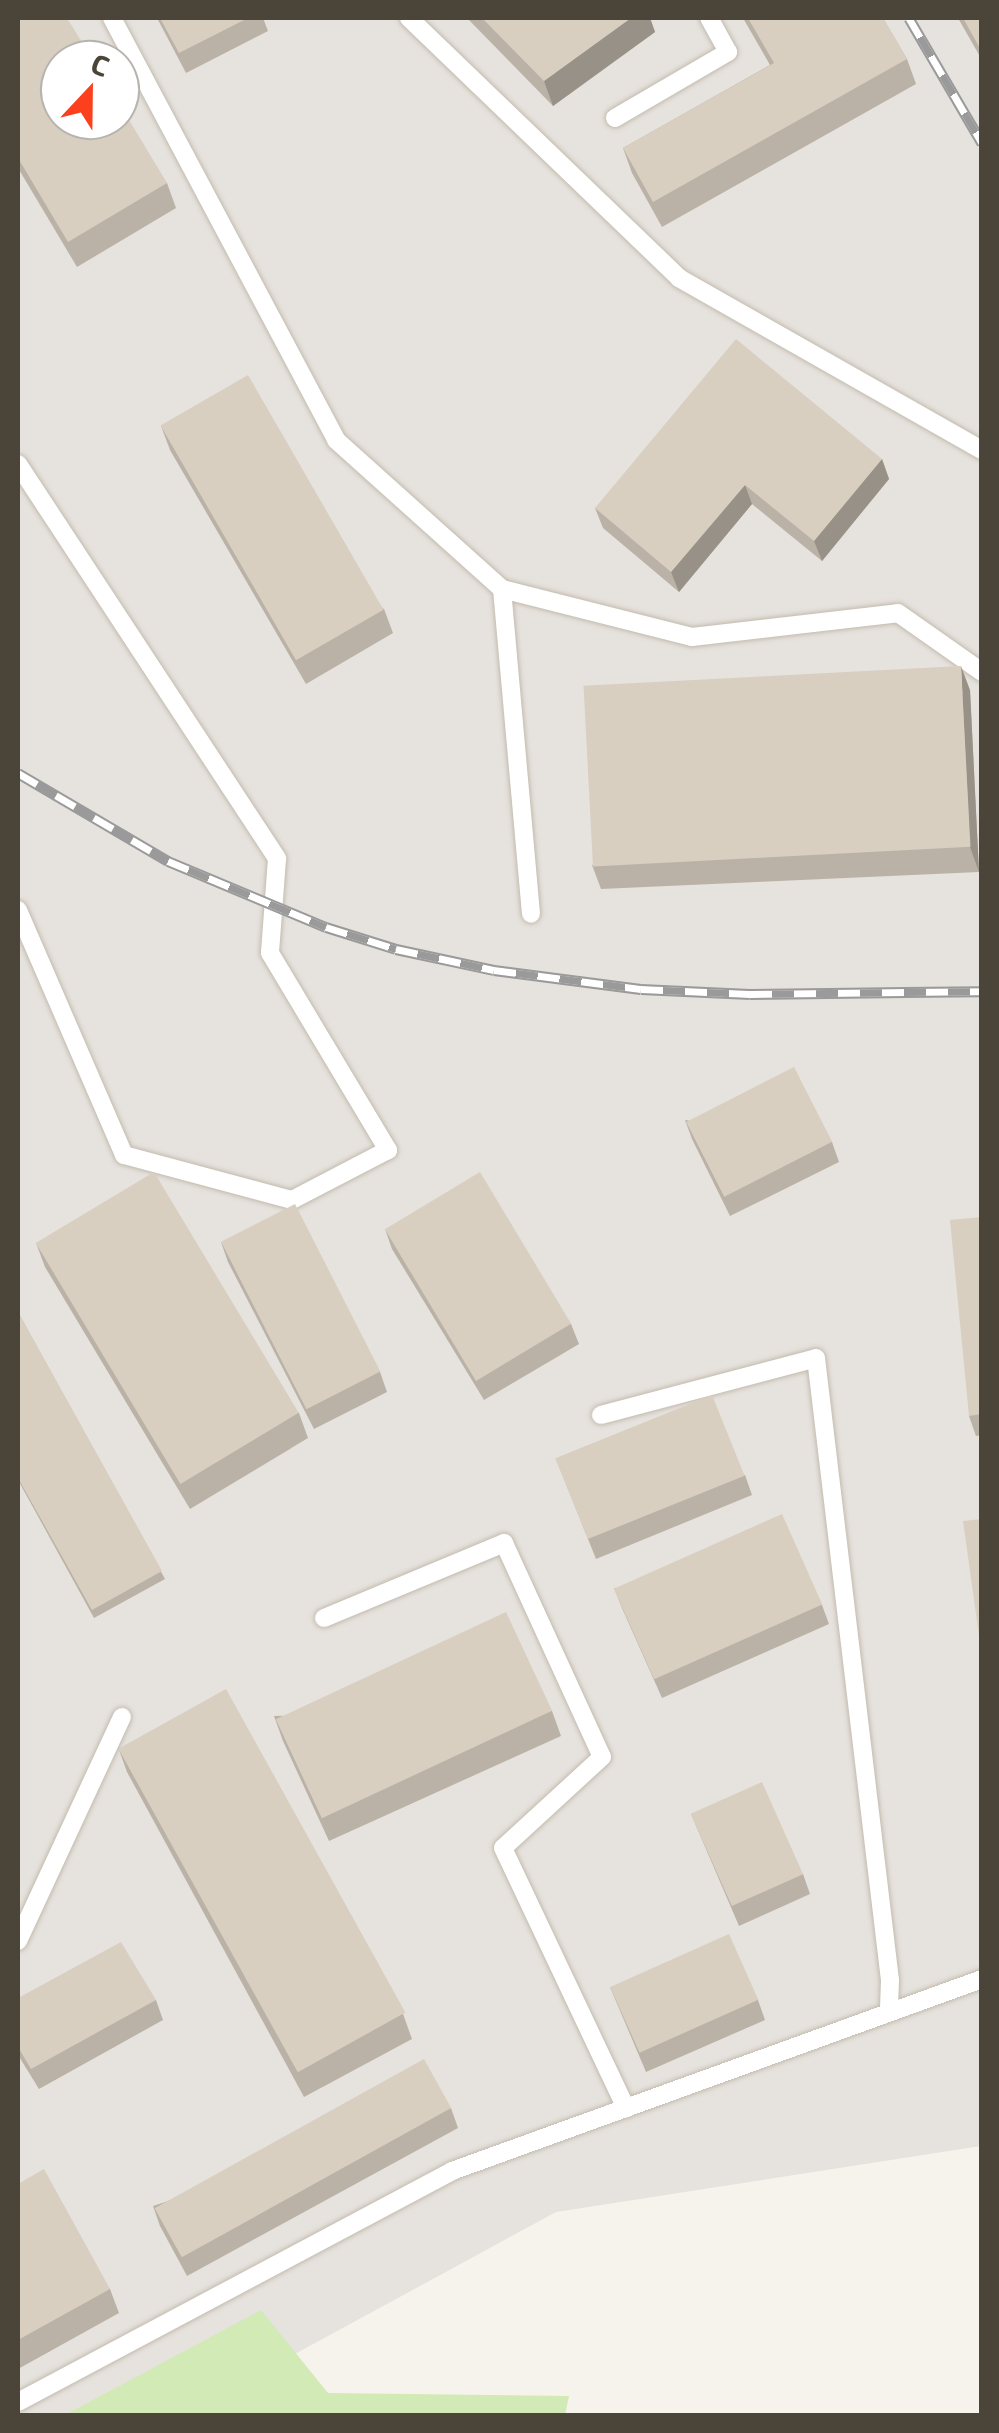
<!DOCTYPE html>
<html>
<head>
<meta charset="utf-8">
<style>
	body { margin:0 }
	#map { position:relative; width:999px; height:2433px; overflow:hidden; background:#f6f3ec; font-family:"Exo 2",sans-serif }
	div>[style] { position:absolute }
	.industrial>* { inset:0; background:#e6e2dd }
	.green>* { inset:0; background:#d2eab5 }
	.roads { filter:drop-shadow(0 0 2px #c2bbae) drop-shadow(0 0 2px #c2bbae) }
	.lane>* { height:18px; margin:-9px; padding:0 9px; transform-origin:9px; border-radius:9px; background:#fff }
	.rail>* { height:11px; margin-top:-5.5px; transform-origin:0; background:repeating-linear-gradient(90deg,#fff 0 22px,#9a9a9a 0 44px); box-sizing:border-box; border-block:2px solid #9a9a9a }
	.wall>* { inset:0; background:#bab2a6 }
	.shaded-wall>* { inset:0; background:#979187 }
	.building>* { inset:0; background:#d8cfc1; transform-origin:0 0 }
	span { translate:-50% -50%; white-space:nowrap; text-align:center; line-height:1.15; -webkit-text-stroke:8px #fff; paint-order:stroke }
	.frame { position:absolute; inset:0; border:20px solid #4b4439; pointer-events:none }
	.north { position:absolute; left:40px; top:40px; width:100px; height:100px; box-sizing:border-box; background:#fff; border:2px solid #b7b4b0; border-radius:50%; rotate:22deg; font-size:28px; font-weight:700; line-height:40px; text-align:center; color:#4b4439 }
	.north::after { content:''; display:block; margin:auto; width:35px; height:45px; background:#fc3f1d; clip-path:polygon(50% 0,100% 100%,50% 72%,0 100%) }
</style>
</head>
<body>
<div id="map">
	<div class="industrial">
		<i style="clip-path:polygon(evenodd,18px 18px,981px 18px,981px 2146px,556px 2212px,183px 2415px,18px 2415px,18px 18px,60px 60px,120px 60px,120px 120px,60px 120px,60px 60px)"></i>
	</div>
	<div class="green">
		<i style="clip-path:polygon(261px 2310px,328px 2393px,569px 2396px,565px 2415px,65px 2415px)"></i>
	</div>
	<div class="roads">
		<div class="lane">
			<i style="left:112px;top:18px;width:478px;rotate:62deg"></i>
			<i style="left:336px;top:440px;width:223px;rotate:41.9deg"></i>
			<i style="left:502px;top:589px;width:196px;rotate:14.2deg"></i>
			<i style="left:692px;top:637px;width:207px;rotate:-6.6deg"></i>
			<i style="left:898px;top:613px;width:103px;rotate:35.1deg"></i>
			<i style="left:409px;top:18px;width:375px;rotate:43.9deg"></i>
			<i style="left:679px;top:278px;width:348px;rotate:29.6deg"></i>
			<i style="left:615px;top:118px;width:131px;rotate:-30.3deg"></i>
			<i style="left:728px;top:52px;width:39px;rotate:-119deg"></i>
			<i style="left:18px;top:464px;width:472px;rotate:56.7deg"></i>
			<i style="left:277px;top:859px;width:94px;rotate:94.3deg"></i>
			<i style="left:270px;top:953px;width:230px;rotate:59.1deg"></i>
			<i style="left:388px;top:1150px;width:108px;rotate:152.5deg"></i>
			<i style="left:292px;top:1200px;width:174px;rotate:-165deg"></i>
			<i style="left:124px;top:1155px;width:267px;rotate:-113.4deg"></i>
			<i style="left:502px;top:589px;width:326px;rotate:84.9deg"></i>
			<i style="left:601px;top:1415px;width:222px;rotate:-14.8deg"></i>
			<i style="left:816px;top:1358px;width:626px;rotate:83.22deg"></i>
			<i style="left:890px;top:1980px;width:32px;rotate:92deg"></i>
			<i style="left:324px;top:1618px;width:195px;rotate:-22.6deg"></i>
			<i style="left:504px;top:1543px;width:235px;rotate:65.4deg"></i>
			<i style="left:602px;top:1757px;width:134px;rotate:137.4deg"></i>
			<i style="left:503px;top:1848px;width:288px;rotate:64.7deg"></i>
			<i style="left:18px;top:1941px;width:247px;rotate:-65.1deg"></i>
			<i style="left:18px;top:2402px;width:492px;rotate:-28deg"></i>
			<i style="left:452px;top:2171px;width:564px;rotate:-19.91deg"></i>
		</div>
	</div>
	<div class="rail">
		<i style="left:909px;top:18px;width:145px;rotate:59.7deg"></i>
		<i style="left:18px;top:773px;width:174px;rotate:30.4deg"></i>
		<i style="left:168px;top:861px;width:171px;rotate:22.7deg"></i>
		<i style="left:326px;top:927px;width:73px;rotate:17.4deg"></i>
		<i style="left:396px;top:949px;width:100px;rotate:12.1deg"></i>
		<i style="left:494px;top:970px;width:148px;rotate:7.4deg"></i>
		<i style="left:641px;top:989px;width:109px;rotate:2.6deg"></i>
		<i style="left:750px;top:994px;width:232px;rotate:-0.7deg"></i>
	</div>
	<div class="wall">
		<i style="clip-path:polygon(18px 18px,167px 183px,176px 208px,77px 267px,18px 168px)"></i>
		<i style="clip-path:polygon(157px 18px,263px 18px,268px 31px,186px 73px)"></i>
		<i style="clip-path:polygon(467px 18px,650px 18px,655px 32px,553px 106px)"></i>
		<i style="clip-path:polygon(743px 18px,883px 18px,907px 59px,916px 84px,662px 227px,632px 173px,623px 148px,770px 65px)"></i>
		<i style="clip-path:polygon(958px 18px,982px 18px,982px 60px)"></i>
		<i style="clip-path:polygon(161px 426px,384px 609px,393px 633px,306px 684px,170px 450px)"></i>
		<i style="clip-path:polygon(882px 459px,889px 479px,822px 561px,752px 504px,679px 592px,603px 528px,595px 508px)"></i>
		<i style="clip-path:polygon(970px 690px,979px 872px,601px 889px,592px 865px)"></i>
		<i style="clip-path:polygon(685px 1120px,832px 1142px,839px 1162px,730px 1216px,692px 1139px)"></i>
		<i style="clip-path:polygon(982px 1217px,982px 1435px,976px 1436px,969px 1416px)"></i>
		<i style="clip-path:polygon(385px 1229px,571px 1324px,579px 1344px,484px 1400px,392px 1249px)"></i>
		<i style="clip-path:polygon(221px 1242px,380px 1372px,387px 1392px,314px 1429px,228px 1262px)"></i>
		<i style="clip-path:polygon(36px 1243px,299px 1413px,308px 1438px,190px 1509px,45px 1267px)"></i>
		<i style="clip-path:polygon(18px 1312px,165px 1579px,94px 1618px,18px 1480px)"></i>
		<i style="clip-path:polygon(556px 1459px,745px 1475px,752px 1495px,596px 1559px)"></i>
		<i style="clip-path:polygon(614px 1588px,822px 1605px,829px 1624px,662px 1698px,622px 1608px)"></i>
		<i style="clip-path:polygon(552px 1711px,561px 1736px,329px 1841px,283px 1741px,274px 1716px)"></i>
		<i style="clip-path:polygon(118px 1747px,403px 2014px,412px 2039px,304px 2097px,127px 1772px)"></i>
		<i style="clip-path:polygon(691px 1814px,803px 1874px,810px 1894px,739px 1926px)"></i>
		<i style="clip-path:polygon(610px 1987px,758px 2000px,765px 2020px,646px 2072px)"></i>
		<i style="clip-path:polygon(18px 1998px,156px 2000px,163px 2020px,39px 2089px,18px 2055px)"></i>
		<i style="clip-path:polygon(451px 2108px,458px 2128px,187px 2276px,160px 2226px,153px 2206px)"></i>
		<i style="clip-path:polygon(18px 2184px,110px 2289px,119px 2313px,18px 2369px)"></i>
	</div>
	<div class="shaded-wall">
		<i style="clip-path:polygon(631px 18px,650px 18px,655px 32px,553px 106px,544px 81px)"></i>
		<i style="clip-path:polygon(882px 459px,889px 479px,822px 561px,814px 541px)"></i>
		<i style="clip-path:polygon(745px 485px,752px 504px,679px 592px,671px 572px)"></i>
		<i style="clip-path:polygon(961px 666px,970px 690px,979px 872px,970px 847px)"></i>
	</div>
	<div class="building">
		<i style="clip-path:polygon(18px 18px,67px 18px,93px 60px,60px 60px,60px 120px,120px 120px,120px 105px,167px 183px,68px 242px,18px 158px)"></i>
		<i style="clip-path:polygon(160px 18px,248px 18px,179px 53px)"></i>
		<i style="clip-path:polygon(482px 18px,631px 18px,544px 81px)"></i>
		<i style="clip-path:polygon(748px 18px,883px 18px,907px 59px,653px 202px,623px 148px,774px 63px)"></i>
		<i style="clip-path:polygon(963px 18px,982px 18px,982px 52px)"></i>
		<i style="clip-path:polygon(736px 339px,882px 459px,814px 541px,745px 485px,671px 572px,595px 508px)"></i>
		<i style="left:248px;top:375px;width:271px;height:101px;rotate:60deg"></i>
		<i style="left:961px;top:666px;width:181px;height:378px;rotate:87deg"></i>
		<i style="left:794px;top:1067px;width:84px;height:121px;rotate:63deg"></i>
		<i style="left:154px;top:1172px;width:281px;height:138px;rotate:59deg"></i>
		<i style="left:480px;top:1172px;width:177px;height:111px;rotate:59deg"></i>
		<i style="left:295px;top:1204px;width:188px;height:83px;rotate:63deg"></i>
		<i style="clip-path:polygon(982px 1217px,982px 1414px,969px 1416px,950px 1220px)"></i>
		<i style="clip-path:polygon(18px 1312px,162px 1571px,92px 1610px,18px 1478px)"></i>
		<i style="left:712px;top:1395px;width:87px;height:169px;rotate:68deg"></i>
		<i style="left:782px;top:1514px;width:99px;height:184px;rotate:66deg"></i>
		<i style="clip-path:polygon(982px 1519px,982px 1657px,963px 1521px)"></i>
		<i style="left:506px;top:1612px;width:109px;height:254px;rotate:65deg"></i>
		<i style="left:226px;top:1689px;width:370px;height:123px;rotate:61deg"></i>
		<i style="left:762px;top:1782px;width:101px;height:78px;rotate:66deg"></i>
		<i style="left:729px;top:1934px;width:72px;height:130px;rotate:66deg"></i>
		<i style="clip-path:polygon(121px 1942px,156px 2000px,31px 2069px,18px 2047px,18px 1998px)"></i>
		<i style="left:424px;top:2059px;width:56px;height:308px;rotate:61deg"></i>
		<i style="clip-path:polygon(44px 2169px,110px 2289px,18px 2340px,18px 2184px)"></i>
	</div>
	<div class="frame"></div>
	<div class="north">С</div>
</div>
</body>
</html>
